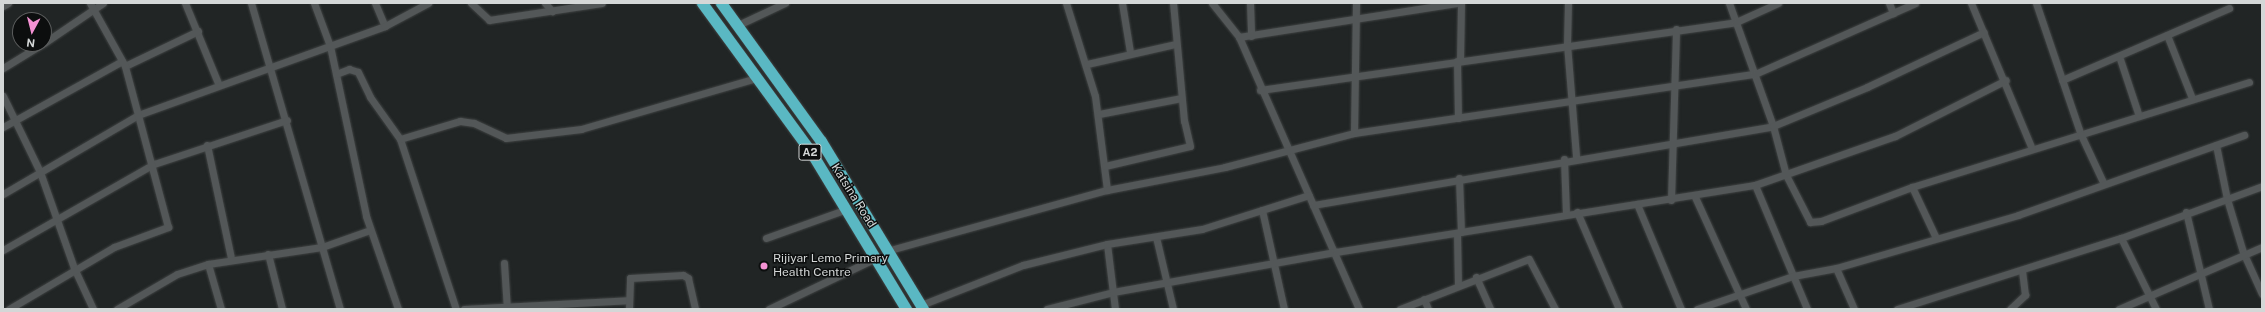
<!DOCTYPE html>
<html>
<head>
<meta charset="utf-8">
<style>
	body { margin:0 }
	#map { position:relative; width:2265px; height:312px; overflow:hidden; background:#212525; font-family:"Public Sans",sans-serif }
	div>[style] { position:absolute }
	.roads { filter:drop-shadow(0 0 1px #3f4242) drop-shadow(0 0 1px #3f4242) }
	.minor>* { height:7px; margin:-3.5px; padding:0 3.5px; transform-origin:3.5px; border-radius:3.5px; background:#535758 }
	.trunk>* { height:11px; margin:-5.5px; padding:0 5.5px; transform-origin:5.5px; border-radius:5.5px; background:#5ab8c3 }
	.dots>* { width:11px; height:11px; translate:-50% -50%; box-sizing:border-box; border:2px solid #0c0e0e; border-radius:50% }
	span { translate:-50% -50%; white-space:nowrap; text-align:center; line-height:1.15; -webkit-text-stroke:3px #0c0e0e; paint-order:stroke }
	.shield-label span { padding:1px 3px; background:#0c0e0e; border:1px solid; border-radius:3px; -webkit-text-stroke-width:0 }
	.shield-label { font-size:11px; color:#d4d7d7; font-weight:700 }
	.street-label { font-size:12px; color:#d4d7d7 }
	.poi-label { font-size:12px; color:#d4d7d7 }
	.left { translate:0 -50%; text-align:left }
	.frame { position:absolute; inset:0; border:4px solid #d4d7d7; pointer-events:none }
	.north { position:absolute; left:12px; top:12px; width:40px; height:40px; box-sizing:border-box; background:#0c0e0e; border:1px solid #5c5e5e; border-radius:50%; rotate:187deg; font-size:11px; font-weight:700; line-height:16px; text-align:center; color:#d4d7d7 }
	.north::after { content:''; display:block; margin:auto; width:14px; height:18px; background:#f491d3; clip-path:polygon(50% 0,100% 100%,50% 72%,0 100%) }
</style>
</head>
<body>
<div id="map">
	<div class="roads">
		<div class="minor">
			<i style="left:185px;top:3px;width:87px;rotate:67.6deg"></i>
			<i style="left:251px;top:3px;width:319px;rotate:73.8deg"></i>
			<i style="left:314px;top:3px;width:46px;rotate:69.6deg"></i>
			<i style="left:330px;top:46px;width:174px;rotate:78deg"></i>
			<i style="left:366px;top:216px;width:98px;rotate:71deg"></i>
			<i style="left:375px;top:3px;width:25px;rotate:67deg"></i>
			<i style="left:471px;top:3px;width:25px;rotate:43deg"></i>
			<i style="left:489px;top:20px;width:114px;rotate:-8.6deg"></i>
			<i style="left:545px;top:3px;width:11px;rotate:49deg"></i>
			<i style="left:1066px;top:3px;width:97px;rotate:72.7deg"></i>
			<i style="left:1095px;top:96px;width:95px;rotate:82.7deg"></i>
			<i style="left:1122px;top:3px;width:50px;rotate:80.7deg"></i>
			<i style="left:1212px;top:3px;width:43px;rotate:51.5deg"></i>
			<i style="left:1239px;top:37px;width:297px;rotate:66.2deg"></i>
			<i style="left:1250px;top:3px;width:33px;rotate:88deg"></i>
			<i style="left:1568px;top:3px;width:41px;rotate:91.4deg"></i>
			<i style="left:1567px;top:44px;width:113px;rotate:85.4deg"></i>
			<i style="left:1729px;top:3px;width:131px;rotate:70.3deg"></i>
			<i style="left:1773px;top:126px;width:51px;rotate:75.1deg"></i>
			<i style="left:1786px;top:175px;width:53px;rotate:62.9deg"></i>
			<i style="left:1810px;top:222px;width:11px;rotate:-5deg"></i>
			<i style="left:1821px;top:221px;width:97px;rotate:-20.5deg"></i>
			<i style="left:1912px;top:187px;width:353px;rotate:-17.3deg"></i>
			<i style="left:1889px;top:3px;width:11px;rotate:68deg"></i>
			<i style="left:1971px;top:3px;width:158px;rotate:67.3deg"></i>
			<i style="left:2036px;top:3px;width:139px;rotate:71.2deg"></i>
			<i style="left:2081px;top:135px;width:54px;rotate:64.9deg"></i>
			<i style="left:3px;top:6px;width:6px;rotate:-31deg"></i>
			<i style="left:738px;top:25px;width:52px;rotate:-25.1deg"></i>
			<i style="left:2167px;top:35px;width:68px;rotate:68.4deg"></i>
			<i style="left:1239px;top:37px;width:220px;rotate:-8.9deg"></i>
			<i style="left:44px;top:43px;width:71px;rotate:-34.1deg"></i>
			<i style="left:2119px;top:56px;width:63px;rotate:71.6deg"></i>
			<i style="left:1457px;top:61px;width:57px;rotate:89deg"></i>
			<i style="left:1460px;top:61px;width:58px;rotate:-89deg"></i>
			<i style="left:1087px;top:64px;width:90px;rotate:-12.8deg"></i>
			<i style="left:125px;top:66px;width:81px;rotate:-25.6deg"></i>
			<i style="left:3px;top:68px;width:46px;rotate:-31.6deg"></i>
			<i style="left:336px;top:74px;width:14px;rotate:-21deg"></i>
			<i style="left:349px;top:69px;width:9px;rotate:18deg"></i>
			<i style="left:358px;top:72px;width:28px;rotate:64deg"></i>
			<i style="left:370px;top:97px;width:52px;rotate:54.5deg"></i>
			<i style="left:400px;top:139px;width:179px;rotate:71.8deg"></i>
			<i style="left:2062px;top:80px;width:182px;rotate:-23.3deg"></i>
			<i style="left:1260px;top:90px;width:481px;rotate:-8.1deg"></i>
			<i style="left:1736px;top:22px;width:46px;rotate:-24.3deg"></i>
			<i style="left:3px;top:96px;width:85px;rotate:64deg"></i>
			<i style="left:40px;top:172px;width:102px;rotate:70.5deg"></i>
			<i style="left:74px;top:268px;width:45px;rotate:65.1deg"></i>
			<i style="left:1099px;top:114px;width:84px;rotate:-11deg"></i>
			<i style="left:3px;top:127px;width:136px;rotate:-29deg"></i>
			<i style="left:1354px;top:133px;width:130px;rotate:-89.1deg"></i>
			<i style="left:400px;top:139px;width:63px;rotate:-16.7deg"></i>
			<i style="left:460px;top:121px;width:14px;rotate:8deg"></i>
			<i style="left:474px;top:123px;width:35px;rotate:25deg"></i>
			<i style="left:506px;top:138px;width:76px;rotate:-6.8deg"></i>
			<i style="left:581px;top:129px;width:183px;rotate:-16.2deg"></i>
			<i style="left:207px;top:145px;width:116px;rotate:78deg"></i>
			<i style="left:2216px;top:145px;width:55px;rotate:78.5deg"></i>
			<i style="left:2227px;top:199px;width:55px;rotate:73.2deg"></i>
			<i style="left:2243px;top:252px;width:46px;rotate:65.7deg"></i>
			<i style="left:1564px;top:159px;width:54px;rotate:87.9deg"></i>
			<i style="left:1105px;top:166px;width:87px;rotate:-13.2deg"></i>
			<i style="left:1190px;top:146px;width:26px;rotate:-103deg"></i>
			<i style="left:1184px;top:121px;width:119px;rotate:-95.3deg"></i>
			<i style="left:1459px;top:178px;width:54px;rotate:87.9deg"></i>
			<i style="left:1755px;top:185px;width:134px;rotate:67.2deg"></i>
			<i style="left:1912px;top:187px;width:56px;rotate:64.8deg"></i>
			<i style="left:3px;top:194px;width:156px;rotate:-30.3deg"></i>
			<i style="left:138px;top:115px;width:263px;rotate:-19.8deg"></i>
			<i style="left:385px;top:26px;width:49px;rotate:-28.1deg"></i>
			<i style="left:1695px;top:197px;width:123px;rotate:65.5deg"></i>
			<i style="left:1671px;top:200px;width:171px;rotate:-88.3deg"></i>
			<i style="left:1637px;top:204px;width:114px;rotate:67.3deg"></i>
			<i style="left:1313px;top:205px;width:467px;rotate:-9.7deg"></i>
			<i style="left:1773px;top:126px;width:102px;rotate:-22.5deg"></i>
			<i style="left:1867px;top:87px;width:129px;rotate:-25.2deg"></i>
			<i style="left:1262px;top:210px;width:101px;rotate:77.5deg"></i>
			<i style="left:1577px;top:212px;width:106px;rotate:66.6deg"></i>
			<i style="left:2186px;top:212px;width:100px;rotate:76.7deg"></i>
			<i style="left:1457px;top:233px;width:51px;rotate:88.9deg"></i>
			<i style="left:1156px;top:237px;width:74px;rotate:76.7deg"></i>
			<i style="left:766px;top:238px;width:86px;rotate:-19.7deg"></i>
			<i style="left:2121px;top:238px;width:79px;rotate:63.8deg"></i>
			<i style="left:1107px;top:244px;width:65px;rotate:83deg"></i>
			<i style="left:3px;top:250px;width:174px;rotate:-29.7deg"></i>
			<i style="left:154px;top:164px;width:140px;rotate:-18.3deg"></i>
			<i style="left:890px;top:250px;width:225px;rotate:-15.5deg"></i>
			<i style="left:1107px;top:190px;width:120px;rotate:-11deg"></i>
			<i style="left:1225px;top:167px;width:133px;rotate:-14.8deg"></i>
			<i style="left:1354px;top:133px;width:405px;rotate:-8.4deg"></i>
			<i style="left:1755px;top:74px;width:175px;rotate:-23.9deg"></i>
			<i style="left:268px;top:254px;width:57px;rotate:75.7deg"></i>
			<i style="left:504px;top:263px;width:46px;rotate:86.3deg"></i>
			<i style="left:208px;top:264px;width:47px;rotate:73.9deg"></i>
			<i style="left:1836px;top:268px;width:45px;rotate:66.3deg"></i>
			<i style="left:1476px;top:277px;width:35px;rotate:66deg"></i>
			<i style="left:1424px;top:299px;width:11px;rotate:68deg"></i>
			<i style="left:921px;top:305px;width:110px;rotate:-21.4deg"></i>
			<i style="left:1023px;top:265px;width:87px;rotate:-14deg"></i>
			<i style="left:1107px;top:244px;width:96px;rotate:-9deg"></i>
			<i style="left:1202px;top:229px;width:112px;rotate:-17.6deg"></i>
			<i style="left:9px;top:309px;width:122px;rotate:-30.6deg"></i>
			<i style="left:114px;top:247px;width:58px;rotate:-20.3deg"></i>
			<i style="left:168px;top:227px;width:167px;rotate:-105deg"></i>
			<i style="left:125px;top:66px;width:72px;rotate:-119.1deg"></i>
			<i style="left:117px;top:309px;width:69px;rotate:-30.3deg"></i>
			<i style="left:177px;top:274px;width:33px;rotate:-18deg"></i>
			<i style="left:208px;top:264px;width:115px;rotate:-8.5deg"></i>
			<i style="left:322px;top:247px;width:51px;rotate:-19.5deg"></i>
			<i style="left:464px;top:309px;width:164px;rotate:-3.1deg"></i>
			<i style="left:629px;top:309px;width:31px;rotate:-88deg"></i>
			<i style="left:630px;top:278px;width:53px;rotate:-3.2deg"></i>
			<i style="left:683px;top:275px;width:6px;rotate:31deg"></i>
			<i style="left:688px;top:278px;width:32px;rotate:77deg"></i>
			<i style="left:769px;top:309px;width:119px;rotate:-25.5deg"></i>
			<i style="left:1047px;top:309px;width:68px;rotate:-14.4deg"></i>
			<i style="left:1113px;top:292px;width:227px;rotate:-10.2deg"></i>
			<i style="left:1336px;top:252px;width:424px;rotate:-9.1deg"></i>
			<i style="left:1755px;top:185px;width:148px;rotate:-19.3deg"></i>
			<i style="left:1895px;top:136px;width:124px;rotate:-26.8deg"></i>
			<i style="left:1400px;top:309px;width:138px;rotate:-21.2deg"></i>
			<i style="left:1529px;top:259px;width:56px;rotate:62.5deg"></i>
			<i style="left:1697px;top:309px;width:102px;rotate:-19deg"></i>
			<i style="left:1793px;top:276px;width:44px;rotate:-10.5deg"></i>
			<i style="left:1836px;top:268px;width:190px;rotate:-16.2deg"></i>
			<i style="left:2018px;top:215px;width:240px;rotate:-19.5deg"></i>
			<i style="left:1897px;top:309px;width:235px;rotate:-17.6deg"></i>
			<i style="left:2121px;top:238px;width:150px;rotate:-20.2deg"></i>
			<i style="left:2010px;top:309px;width:21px;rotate:-43deg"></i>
			<i style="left:2025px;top:295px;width:24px;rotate:-97deg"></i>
			<i style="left:2119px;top:309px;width:156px;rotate:-23.4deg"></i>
		</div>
		<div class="trunk">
			<i style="left:702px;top:3px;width:185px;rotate:53.8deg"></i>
			<i style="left:811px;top:152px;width:184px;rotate:58.8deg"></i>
			<i style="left:721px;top:3px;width:170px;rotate:54.1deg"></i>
			<i style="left:821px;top:141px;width:197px;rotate:58.7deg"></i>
		</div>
	</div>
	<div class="dots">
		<i style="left:764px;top:266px;background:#f491d3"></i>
	</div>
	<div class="shield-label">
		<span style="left:810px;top:152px">A2</span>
	</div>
	<div class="street-label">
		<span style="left:853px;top:196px;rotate:58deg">Katsina Road</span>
	</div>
	<div class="poi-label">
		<span class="left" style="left:773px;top:266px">Rijiyar Lemo Primary<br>Health Centre</span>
	</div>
	<div class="frame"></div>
	<div class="north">N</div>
</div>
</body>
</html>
